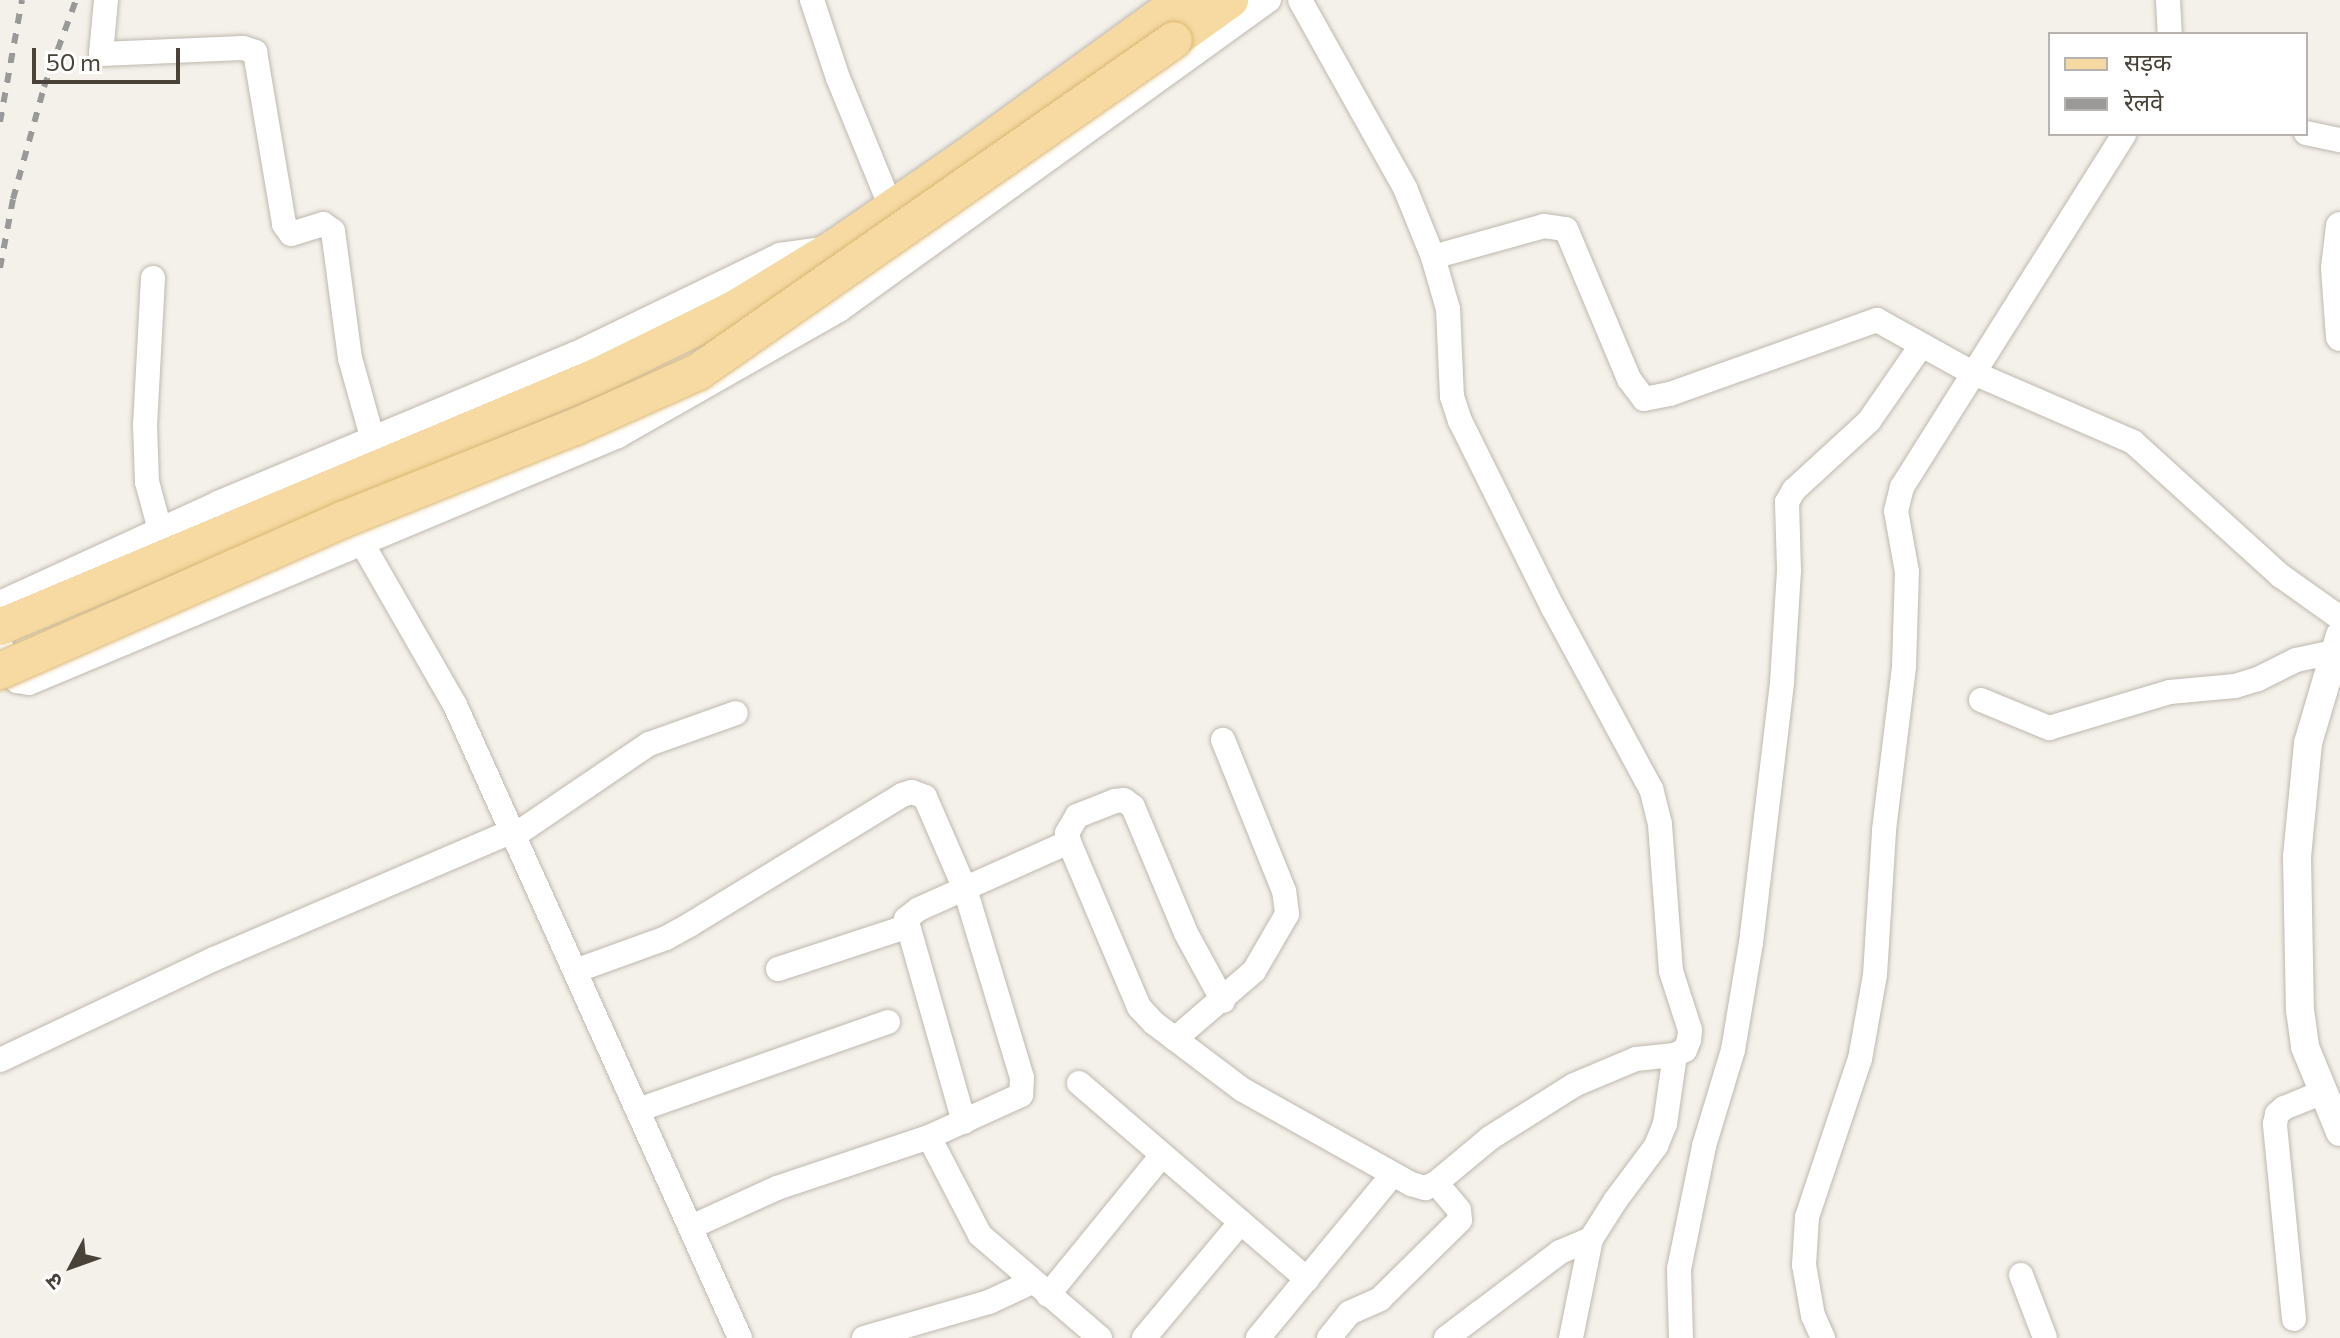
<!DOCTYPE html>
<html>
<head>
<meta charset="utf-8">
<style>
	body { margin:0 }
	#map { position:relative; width:2340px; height:1338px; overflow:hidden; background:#f4f1eb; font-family:Commissioner,"Noto Sans Devanagari",sans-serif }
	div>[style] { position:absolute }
	.roads { filter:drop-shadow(0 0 2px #bfb8ae) drop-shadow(0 0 2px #bfb8ae) }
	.minor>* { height:24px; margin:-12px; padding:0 12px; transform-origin:12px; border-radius:12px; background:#fff }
	.tertiary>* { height:28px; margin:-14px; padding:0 14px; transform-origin:14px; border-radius:14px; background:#fff }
	.primary>* { height:36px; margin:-18px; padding:0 18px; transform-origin:18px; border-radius:18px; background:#f6daa2 }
	.rail>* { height:6px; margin-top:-3px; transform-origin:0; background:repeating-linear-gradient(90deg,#999 0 10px,transparent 0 20px) }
	.bridges { filter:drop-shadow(0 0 2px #dab773) drop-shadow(0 0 2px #dab773) }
	.primary-bridge>* { height:36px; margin:-18px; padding:0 18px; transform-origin:18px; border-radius:18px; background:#f6daa2 }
	span { translate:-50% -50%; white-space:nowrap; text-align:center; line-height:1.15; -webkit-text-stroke:6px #fff; paint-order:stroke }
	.legend { position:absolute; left:2048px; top:32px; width:260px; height:104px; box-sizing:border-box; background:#fff; border:2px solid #b6b3b0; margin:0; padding:10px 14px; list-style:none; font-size:24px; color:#484239 }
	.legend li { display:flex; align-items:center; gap:16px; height:40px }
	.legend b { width:40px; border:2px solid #b6b3b0 }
	.north { position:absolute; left:32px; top:1226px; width:80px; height:80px; -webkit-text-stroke:6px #fff; paint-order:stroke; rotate:229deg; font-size:22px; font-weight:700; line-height:32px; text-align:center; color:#484239 }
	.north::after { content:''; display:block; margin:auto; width:28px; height:36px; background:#484239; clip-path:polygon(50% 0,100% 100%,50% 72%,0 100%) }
	.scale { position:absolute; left:32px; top:48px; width:148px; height:36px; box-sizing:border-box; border:4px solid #484239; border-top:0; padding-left:10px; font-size:24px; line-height:28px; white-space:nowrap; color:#484239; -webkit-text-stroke:6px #fff; paint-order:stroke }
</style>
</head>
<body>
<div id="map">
	<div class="roads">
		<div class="minor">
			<i style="left:106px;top:0;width:54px;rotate:95.3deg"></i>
			<i style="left:101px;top:54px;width:142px;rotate:-2.4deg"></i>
			<i style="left:243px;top:48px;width:13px;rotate:18deg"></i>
			<i style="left:255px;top:52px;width:174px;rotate:80.4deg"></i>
			<i style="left:284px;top:224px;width:12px;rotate:55deg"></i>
			<i style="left:291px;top:234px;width:34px;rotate:-17deg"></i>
			<i style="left:323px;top:224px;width:12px;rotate:35deg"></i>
			<i style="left:333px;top:231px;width:128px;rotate:82.4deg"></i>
			<i style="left:350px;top:358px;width:82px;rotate:74.4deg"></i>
			<i style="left:812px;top:0;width:82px;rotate:71.6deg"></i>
			<i style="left:838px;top:78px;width:139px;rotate:67.7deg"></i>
			<i style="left:2168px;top:0;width:34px;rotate:87deg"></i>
			<i style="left:2306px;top:133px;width:35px;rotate:12deg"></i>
			<i style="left:1433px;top:257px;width:115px;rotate:-15.6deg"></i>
			<i style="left:1544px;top:226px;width:22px;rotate:8deg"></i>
			<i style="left:1566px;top:229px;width:163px;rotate:67.2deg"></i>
			<i style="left:1629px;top:379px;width:25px;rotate:53deg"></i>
			<i style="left:1644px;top:399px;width:26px;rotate:-11deg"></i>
			<i style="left:1670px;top:394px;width:220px;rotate:-19.7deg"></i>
			<i style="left:1877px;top:320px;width:105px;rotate:29deg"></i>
			<i style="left:1969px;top:371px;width:179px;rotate:23.4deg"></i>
			<i style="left:2133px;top:442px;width:200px;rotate:42.2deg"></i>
			<i style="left:2281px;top:576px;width:72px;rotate:35.4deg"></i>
			<i style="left:153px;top:278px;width:147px;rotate:93.1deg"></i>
			<i style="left:145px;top:425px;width:57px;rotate:88deg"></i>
			<i style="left:147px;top:482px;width:50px;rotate:74.8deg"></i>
			<i style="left:363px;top:545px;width:185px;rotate:60.1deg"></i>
			<i style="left:455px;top:705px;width:694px;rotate:65.76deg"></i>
			<i style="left:0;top:603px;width:240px;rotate:-24.6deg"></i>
			<i style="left:218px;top:503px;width:387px;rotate:-22.7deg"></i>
			<i style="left:575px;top:354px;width:228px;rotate:-25.8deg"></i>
			<i style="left:780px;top:255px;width:49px;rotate:-8.1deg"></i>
			<i style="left:0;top:644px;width:41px;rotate:65.3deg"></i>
			<i style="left:17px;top:681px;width:12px;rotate:9deg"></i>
			<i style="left:29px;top:683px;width:639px;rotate:-22.75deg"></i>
			<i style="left:618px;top:436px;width:254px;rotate:-29.7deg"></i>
			<i style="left:839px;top:310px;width:530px;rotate:-35.79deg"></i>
			<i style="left:1981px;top:700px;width:74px;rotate:22.4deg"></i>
			<i style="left:2049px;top:728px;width:126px;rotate:-16.6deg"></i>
			<i style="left:2170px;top:692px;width:65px;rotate:-5.3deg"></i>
			<i style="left:2235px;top:686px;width:24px;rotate:-17deg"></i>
			<i style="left:2258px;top:679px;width:42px;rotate:-26.6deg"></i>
			<i style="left:2296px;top:660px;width:40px;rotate:-12deg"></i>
			<i style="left:778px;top:969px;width:135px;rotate:-18.2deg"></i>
			<i style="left:575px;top:971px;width:97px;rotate:-19.9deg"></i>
			<i style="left:666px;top:938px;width:29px;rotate:-29deg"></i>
			<i style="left:691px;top:924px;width:247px;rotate:-31.4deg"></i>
			<i style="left:902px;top:795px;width:10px;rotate:-17deg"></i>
			<i style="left:912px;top:792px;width:14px;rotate:21deg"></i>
			<i style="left:925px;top:797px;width:100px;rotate:66.5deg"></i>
			<i style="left:965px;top:889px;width:197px;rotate:73.2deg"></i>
			<i style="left:1022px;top:1078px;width:17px;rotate:93deg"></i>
			<i style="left:1021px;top:1095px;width:101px;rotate:155.5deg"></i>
			<i style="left:929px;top:1137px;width:160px;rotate:161.5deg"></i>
			<i style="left:777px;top:1188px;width:94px;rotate:155.6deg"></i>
			<i style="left:1223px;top:1001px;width:77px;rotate:-118.6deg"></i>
			<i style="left:1186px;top:933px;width:137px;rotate:-112.8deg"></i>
			<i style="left:1133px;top:807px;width:11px;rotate:-142deg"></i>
			<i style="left:1124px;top:800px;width:9px;rotate:174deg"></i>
			<i style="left:1115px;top:801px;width:41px;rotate:158.5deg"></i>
			<i style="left:1077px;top:816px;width:20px;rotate:120deg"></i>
			<i style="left:1067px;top:833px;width:9px;rotate:77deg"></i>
			<i style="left:1069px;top:842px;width:179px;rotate:67deg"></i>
			<i style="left:1139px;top:1007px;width:22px;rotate:47deg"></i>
			<i style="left:1154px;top:1023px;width:111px;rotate:37deg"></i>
			<i style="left:1243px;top:1090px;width:193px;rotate:29.2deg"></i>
			<i style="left:1411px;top:1184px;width:15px;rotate:16deg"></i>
			<i style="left:1425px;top:1188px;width:12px;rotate:-24deg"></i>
			<i style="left:1436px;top:1183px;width:70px;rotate:-39.8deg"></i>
			<i style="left:1490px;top:1138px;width:99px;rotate:-32.2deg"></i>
			<i style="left:1574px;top:1085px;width:67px;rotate:-22.8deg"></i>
			<i style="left:1636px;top:1059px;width:39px;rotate:-6deg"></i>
			<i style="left:1675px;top:1055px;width:11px;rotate:-27deg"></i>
			<i style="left:1685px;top:1050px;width:11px;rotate:-68deg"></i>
			<i style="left:1689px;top:1040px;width:10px;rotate:-84deg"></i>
			<i style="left:1690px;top:1030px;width:62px;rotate:-107.9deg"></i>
			<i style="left:1671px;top:971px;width:147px;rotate:-94.3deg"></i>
			<i style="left:1660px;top:824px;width:36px;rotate:-104deg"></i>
			<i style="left:1651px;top:789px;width:206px;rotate:-118.4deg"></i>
			<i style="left:1553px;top:608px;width:209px;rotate:-116.4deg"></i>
			<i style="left:1460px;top:421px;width:25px;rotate:-108deg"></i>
			<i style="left:1452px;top:397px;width:88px;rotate:-92.6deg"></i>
			<i style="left:1448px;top:309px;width:54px;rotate:-106.1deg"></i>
			<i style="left:1433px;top:257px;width:74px;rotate:-112.1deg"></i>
			<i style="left:1405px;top:188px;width:215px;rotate:-119.2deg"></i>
			<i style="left:1175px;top:1039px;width:104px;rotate:-40.7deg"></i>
			<i style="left:1254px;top:971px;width:66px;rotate:-59.9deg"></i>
			<i style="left:1287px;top:914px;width:23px;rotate:-97deg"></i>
			<i style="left:1284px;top:891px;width:163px;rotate:-112deg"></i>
			<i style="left:0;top:1060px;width:237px;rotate:-25.3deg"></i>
			<i style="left:214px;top:959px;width:324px;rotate:-23.2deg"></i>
			<i style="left:512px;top:831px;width:5px;rotate:53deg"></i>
			<i style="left:515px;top:835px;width:162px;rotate:-34.2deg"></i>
			<i style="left:649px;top:744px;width:92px;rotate:-19.6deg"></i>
			<i style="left:1079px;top:1083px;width:301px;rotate:40.7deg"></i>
			<i style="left:638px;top:1110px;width:265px;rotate:-19.4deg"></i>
			<i style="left:964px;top:1122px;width:211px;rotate:-105.9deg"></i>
			<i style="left:906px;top:919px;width:16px;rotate:-38deg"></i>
			<i style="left:919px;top:909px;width:164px;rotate:-24.1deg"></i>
			<i style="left:929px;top:1137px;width:110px;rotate:62.5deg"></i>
			<i style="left:980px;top:1235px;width:158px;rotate:40.6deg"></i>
			<i style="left:2021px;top:1275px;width:67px;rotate:69.1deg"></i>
			<i style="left:1048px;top:1295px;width:181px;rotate:-50.8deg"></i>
			<i style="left:2294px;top:1319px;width:196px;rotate:-95.6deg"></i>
			<i style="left:2275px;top:1124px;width:10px;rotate:-79deg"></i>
			<i style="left:2277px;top:1114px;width:9px;rotate:-41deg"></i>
			<i style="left:2284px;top:1108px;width:42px;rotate:-22.3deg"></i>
			<i style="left:864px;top:1338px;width:130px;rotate:-16.1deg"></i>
			<i style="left:989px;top:1302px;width:47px;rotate:-24.9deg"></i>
			<i style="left:1144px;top:1338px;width:151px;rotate:-50.1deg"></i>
			<i style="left:1258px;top:1338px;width:212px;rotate:-50.5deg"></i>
			<i style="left:1329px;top:1338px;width:32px;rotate:-51deg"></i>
			<i style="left:1349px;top:1313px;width:34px;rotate:-24deg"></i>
			<i style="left:1380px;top:1299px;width:112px;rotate:-44.6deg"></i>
			<i style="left:1460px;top:1220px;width:10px;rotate:-96deg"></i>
			<i style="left:1459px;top:1210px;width:35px;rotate:-130deg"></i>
			<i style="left:1446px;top:1338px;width:143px;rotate:-37deg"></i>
			<i style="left:1560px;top:1252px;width:34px;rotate:-23deg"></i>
			<i style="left:1571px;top:1338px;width:101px;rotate:-78.6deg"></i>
			<i style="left:1591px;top:1239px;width:45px;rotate:-57.7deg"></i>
			<i style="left:1615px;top:1201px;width:69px;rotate:-53.3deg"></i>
			<i style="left:1656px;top:1146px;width:24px;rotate:-68deg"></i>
			<i style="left:1665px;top:1124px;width:70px;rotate:-81.8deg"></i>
			<i style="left:1681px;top:1338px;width:69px;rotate:-91.7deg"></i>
			<i style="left:1679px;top:1269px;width:126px;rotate:-78.5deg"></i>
			<i style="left:1704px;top:1146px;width:100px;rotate:-73.2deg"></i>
			<i style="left:1733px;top:1050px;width:109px;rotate:-80.5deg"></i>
			<i style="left:1751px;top:943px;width:263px;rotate:-83.2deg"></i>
			<i style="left:1782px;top:682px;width:112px;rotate:-86.4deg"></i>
			<i style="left:1789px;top:570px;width:68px;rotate:-91.7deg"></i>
			<i style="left:1787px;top:502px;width:14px;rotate:-60deg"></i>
			<i style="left:1794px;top:490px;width:102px;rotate:-42.6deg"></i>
			<i style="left:1869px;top:421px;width:91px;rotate:-55.3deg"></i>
			<i style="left:1823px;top:1338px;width:24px;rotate:-114deg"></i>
			<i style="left:1813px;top:1316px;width:52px;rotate:-100deg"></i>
			<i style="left:1804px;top:1265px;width:48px;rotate:-86.4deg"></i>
			<i style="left:1807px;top:1217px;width:167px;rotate:-71.5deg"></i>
			<i style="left:1860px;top:1059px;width:85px;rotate:-79.9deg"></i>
			<i style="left:1875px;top:975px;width:145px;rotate:-86.4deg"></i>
			<i style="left:1884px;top:830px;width:165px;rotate:-83deg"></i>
			<i style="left:1904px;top:666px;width:94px;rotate:-88.2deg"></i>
			<i style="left:1907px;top:572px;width:62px;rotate:-100.2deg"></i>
			<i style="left:1896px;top:511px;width:25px;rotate:-76deg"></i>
			<i style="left:1902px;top:487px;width:417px;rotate:-57.8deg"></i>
		</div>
		<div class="tertiary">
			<i style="left:2340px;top:226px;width:42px;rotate:96.8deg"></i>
			<i style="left:2335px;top:268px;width:69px;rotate:85.9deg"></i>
			<i style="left:2340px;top:635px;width:113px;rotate:106.5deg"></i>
			<i style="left:2308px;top:743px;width:115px;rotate:95.5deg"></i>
			<i style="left:2297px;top:857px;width:153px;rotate:88.9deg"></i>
			<i style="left:2300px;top:1010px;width:37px;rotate:82deg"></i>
			<i style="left:2305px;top:1047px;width:92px;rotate:67.6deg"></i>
		</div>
		<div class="primary">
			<i style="left:1174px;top:40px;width:69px;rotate:-35.5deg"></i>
			<i style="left:0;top:627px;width:651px;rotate:-22.78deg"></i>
			<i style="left:600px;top:375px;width:149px;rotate:-26.2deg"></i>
			<i style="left:734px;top:309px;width:117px;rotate:-31.4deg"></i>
			<i style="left:834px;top:248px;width:160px;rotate:-34.6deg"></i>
			<i style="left:966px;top:157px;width:267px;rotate:-36deg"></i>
		</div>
	</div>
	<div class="rail">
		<i style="left:0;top:122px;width:124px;rotate:-79.8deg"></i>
		<i style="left:0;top:268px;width:70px;rotate:-79.3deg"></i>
		<i style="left:13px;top:199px;width:116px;rotate:-74.5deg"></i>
		<i style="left:44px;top:87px;width:93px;rotate:-69.8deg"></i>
	</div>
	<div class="bridges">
		<div class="primary-bridge">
			<i style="left:0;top:671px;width:374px;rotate:-23.8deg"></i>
			<i style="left:342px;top:520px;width:251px;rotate:-21.8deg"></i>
			<i style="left:575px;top:427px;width:135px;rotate:-24.1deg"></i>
			<i style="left:698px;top:372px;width:580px;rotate:-34.89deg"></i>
		</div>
	</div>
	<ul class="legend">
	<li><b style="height:10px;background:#f6daa2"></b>सड़क</li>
	<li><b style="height:10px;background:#999"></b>रेलवे</li>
	</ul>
	<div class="north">उ</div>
	<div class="scale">50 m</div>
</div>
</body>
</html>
